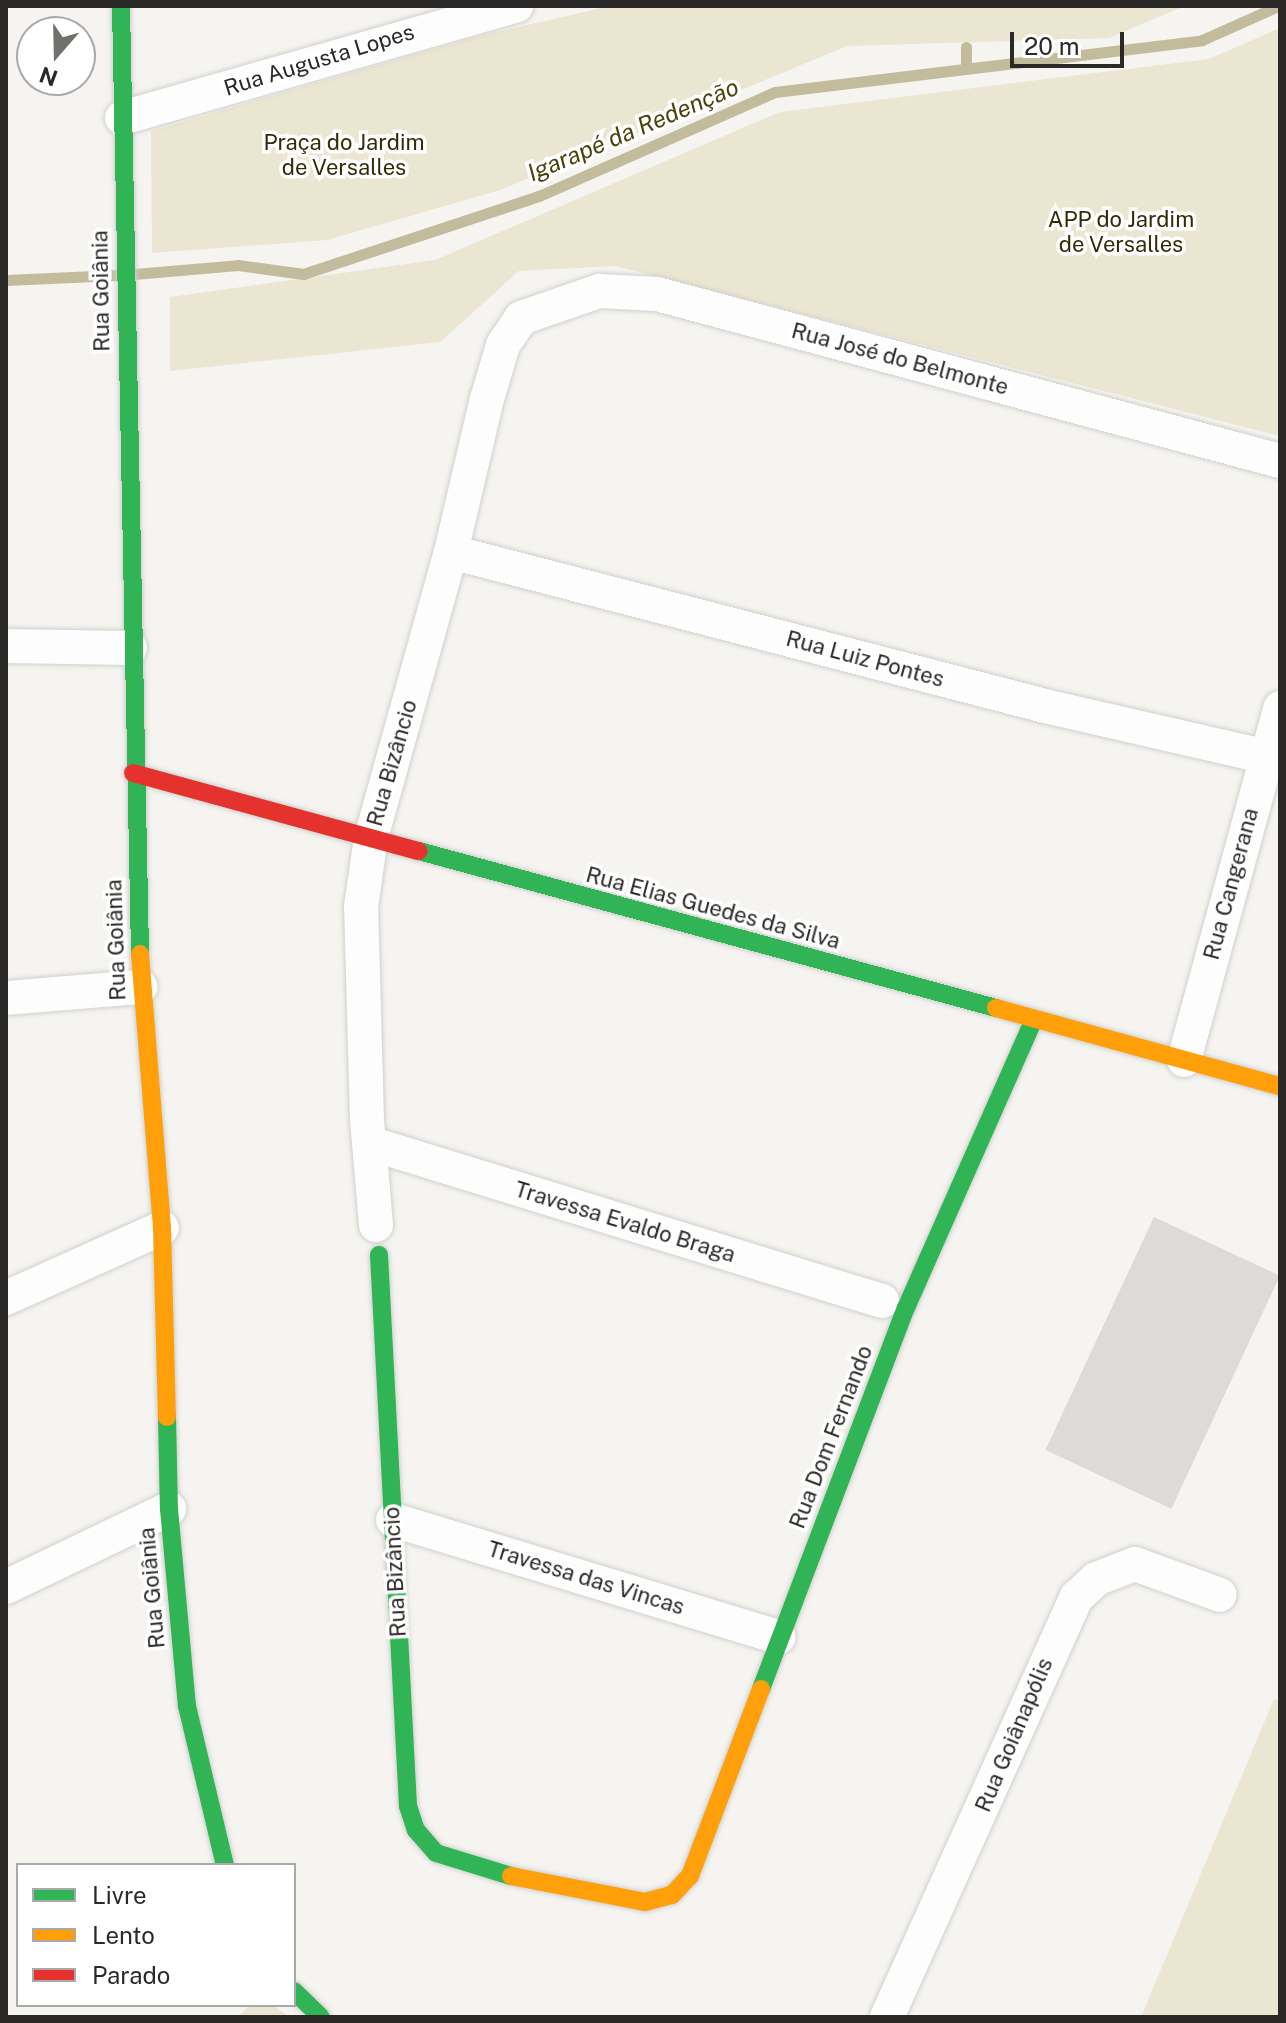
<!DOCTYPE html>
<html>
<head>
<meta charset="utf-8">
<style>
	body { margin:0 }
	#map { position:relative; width:1286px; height:2023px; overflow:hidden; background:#f5f4f0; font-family:"Public Sans",sans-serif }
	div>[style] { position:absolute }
	.green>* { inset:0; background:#ebe6d1 }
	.stream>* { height:11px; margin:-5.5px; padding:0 5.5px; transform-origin:5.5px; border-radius:5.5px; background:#c2bb9c }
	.building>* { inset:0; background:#dcdbd8; transform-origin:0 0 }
	.roads { filter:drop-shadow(0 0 2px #d0d0cd) drop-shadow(0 0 2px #d0d0cd) }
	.street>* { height:34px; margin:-17px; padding:0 17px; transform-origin:17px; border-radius:17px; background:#fefdfd }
	.fast>* { height:18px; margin:-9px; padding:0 9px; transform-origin:9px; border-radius:9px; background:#30b455 }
	.slow>* { height:18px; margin:-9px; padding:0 9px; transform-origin:9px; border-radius:9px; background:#ff9f0a }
	.jam>* { height:18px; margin:-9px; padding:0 9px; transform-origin:9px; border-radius:9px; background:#e5322d }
	span { translate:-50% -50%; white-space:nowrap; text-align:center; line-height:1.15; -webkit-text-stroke:7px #fff; paint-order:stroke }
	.street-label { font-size:22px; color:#2a2927 }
	.park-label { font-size:22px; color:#332b06 }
	.water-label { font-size:24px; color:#4d410b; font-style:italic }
	.frame { position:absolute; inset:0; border:8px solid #2a2927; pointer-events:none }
	.legend { position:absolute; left:16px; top:1863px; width:280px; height:144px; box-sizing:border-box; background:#fff; border:2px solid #aaa9a9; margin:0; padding:10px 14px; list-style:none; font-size:24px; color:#2a2927 }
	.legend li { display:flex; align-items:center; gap:16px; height:40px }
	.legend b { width:40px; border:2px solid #aaa9a9 }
	.north { position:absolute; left:16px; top:16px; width:80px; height:80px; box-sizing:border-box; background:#fff; border:2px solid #aaa9a9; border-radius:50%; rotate:200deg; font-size:22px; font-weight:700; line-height:32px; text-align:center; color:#2a2927 }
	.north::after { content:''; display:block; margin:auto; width:28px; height:36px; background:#71706d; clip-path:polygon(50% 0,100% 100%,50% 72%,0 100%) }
	.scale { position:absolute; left:1010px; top:32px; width:114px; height:36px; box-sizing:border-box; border:4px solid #2a2927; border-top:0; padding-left:10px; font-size:24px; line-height:28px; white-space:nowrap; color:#2a2927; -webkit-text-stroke:6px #fff; paint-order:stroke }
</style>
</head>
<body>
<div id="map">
	<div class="green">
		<i style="clip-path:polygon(610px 6px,1185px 6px,1109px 38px,847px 46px,500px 190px,327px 240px,152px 253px,151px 131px,475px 37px)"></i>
		<i style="clip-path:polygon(1280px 28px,1280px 436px,615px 266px,519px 271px,440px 342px,170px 371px,170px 297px,435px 260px,780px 112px,1209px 59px)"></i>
		<i style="clip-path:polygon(1274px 1699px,1280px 1701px,1280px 2017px,1141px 2017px)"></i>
		<i style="clip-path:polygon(250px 2005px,273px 2005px,290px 2017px,238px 2017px)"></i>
	</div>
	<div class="stream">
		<i style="left:966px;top:66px;width:19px;rotate:-90deg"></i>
		<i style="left:134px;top:274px;width:104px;rotate:-4.9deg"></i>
		<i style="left:238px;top:265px;width:66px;rotate:7.9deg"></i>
		<i style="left:303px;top:274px;width:249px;rotate:-18.3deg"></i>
		<i style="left:539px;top:196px;width:258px;rotate:-23.8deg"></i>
		<i style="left:775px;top:92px;width:430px;rotate:-6.9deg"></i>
		<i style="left:1202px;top:40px;width:83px;rotate:-24.1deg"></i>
		<i style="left:6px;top:280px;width:111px;rotate:-2.6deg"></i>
	</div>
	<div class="building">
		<i style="left:1154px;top:1217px;width:139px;height:257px;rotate:25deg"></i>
	</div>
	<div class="roads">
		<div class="street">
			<i style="left:122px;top:118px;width:410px;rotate:-15.9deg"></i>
			<i style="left:451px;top:552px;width:614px;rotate:14.53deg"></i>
			<i style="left:1045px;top:706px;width:241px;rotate:12.9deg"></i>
			<i style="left:6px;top:646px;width:124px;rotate:0.9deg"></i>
			<i style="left:6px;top:998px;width:135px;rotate:-4.7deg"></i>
			<i style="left:1184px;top:1060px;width:365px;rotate:-74.7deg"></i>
			<i style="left:369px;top:1143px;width:537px;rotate:17.12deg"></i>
			<i style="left:376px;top:1225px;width:106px;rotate:-94.9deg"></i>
			<i style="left:367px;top:1119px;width:212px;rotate:-91.6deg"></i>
			<i style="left:361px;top:907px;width:70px;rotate:-81.8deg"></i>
			<i style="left:371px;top:838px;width:297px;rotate:-74.4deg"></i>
			<i style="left:451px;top:552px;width:157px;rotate:-76.8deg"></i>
			<i style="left:487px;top:399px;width:56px;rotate:-73.5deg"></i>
			<i style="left:503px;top:345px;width:32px;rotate:-56deg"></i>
			<i style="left:521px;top:318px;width:83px;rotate:-19.1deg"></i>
			<i style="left:599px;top:291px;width:58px;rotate:3deg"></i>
			<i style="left:657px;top:294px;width:645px;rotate:15.01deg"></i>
			<i style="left:6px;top:1298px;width:171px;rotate:-24.2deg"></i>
			<i style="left:393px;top:1520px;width:403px;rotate:16.9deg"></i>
			<i style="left:6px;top:1587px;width:181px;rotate:-25.6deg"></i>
			<i style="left:887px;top:2017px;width:461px;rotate:-65.7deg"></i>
			<i style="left:1077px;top:1597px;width:26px;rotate:-43deg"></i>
			<i style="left:1096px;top:1579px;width:42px;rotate:-21deg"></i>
			<i style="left:1135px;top:1564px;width:90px;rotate:20deg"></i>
		</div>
		<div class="fast">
			<i style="left:121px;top:6px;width:948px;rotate:88.85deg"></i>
			<i style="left:419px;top:851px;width:598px;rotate:15.22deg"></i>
			<i style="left:379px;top:1255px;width:552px;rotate:86.99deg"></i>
			<i style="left:408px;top:1806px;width:25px;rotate:72deg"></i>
			<i style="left:416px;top:1830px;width:30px;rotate:49deg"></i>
			<i style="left:436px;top:1853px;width:78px;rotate:17deg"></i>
			<i style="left:167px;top:1417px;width:92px;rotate:88.8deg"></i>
			<i style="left:169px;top:1509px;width:198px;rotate:84.8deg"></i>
			<i style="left:187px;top:1706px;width:163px;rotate:76.6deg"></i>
			<i style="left:761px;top:1689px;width:408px;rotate:-69.2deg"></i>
			<i style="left:906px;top:1308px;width:313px;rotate:-66.1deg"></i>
			<i style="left:294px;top:1991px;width:37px;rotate:44deg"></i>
		</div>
		<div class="slow">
			<i style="left:140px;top:954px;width:275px;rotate:85.4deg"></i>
			<i style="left:162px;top:1228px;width:189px;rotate:88.5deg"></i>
			<i style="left:996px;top:1008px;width:295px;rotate:15.4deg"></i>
			<i style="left:511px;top:1876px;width:136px;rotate:11deg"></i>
			<i style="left:645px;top:1902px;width:28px;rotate:-15deg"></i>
			<i style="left:672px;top:1895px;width:26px;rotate:-47deg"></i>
			<i style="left:690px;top:1876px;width:200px;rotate:-69.2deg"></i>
		</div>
		<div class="jam">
			<i style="left:133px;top:773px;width:296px;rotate:15.3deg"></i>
		</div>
	</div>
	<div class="street-label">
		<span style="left:319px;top:60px;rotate:-17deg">Rua Augusta Lopes</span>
		<span style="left:101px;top:291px;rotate:-91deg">Rua Goiânia</span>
		<span style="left:900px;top:359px;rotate:15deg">Rua José do Belmonte</span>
		<span style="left:865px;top:659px;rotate:15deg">Rua Luiz Pontes</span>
		<span style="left:392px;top:763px;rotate:-74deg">Rua Bizâncio</span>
		<span style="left:1231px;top:884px;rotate:-75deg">Rua Cangerana</span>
		<span style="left:713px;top:908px;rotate:15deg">Rua Elias Guedes da Silva</span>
		<span style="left:116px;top:940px;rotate:-92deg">Rua Goiânia</span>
		<span style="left:625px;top:1222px;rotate:17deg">Travessa Evaldo Braga</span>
		<span style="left:831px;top:1437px;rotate:-69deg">Rua Dom Fernando</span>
		<span style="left:395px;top:1572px;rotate:-93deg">Rua Bizâncio</span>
		<span style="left:586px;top:1578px;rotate:17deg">Travessa das Vincas</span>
		<span style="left:152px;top:1588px;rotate:-95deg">Rua Goiânia</span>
		<span style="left:1014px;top:1735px;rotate:-67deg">Rua Goiânapólis</span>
	</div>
	<div class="park-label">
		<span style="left:344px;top:155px">Praça do Jardim<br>de Versalles</span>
		<span style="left:1121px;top:232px">APP do Jardim<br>de Versalles</span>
	</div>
	<div class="water-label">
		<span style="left:633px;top:130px;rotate:-23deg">Igarapé da Redenção</span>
	</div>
	<div class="frame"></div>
	<ul class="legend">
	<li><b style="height:10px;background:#30b455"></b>Livre</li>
	<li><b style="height:10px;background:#ff9f0a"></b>Lento</li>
	<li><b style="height:10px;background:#e5322d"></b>Parado</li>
	</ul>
	<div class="north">N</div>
	<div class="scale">20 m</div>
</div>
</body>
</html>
